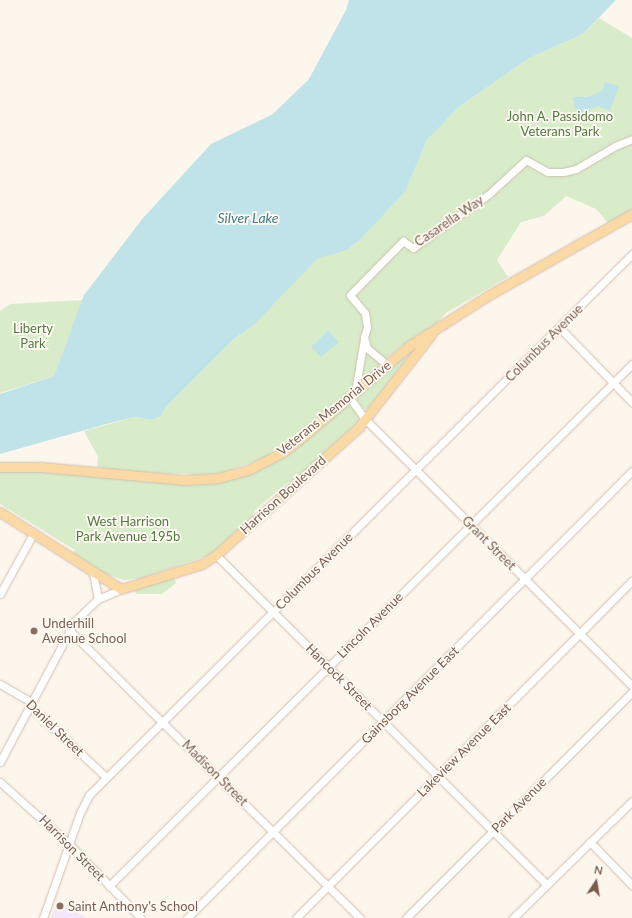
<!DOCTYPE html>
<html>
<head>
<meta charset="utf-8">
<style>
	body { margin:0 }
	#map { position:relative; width:632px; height:918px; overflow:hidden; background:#fdf6ec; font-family:Lato,sans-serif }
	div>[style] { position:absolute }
	.education>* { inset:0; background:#f3e8fa }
	.green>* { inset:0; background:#d8ecc9 }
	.water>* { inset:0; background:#bfe3e8 }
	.roads { filter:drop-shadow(0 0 1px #d1beb0) drop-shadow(0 0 1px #d1beb0) }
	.minor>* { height:7px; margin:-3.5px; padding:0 3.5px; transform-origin:3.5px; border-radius:3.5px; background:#fff }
	.major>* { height:9px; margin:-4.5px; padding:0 4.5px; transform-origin:4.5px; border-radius:4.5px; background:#fbd9a5 }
	.dots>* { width:11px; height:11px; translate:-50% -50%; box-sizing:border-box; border:2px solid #fffaf3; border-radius:50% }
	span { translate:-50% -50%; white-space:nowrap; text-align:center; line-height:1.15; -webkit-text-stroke:3.5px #fffaf3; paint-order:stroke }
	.park-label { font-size:13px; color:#537a41 }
	.street-label { font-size:13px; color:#7a5c4d }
	.education-label { font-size:13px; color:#785e54 }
	.left { translate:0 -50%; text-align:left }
	.water-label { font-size:14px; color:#437c86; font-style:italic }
	.north { position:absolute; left:576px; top:862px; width:40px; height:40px; -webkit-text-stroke:3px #fffaf3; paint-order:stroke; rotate:12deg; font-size:11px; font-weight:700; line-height:16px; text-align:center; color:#7a5c4d }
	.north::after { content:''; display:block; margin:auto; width:14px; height:18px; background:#7a5c4d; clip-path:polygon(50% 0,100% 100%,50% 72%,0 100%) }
</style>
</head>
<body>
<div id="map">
	<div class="education">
		<i style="clip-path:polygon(57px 902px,71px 910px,87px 918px,51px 918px)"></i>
	</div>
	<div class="green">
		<i style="clip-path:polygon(599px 18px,632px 38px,632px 209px,608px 223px,596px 209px,566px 196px,544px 216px,521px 222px,497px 260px,508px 277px,446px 313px,437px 323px,401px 346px,317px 419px,262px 459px,222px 473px,205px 475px,132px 472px,97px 467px,98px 457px,84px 431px,135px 417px,152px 420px,161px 416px,166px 407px,235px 338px,254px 325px,318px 257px,347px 250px,360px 240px,405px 192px,427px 140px,459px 107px,529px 58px,583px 34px)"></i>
		<i style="clip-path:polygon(83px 300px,54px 376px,0 393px,0 311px,10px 304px)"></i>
		<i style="clip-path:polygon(414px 349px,368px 409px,364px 409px,357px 401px,357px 395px)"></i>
		<i style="clip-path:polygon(345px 405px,351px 406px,358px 414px,359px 421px,294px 480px,287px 483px,254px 511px,253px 516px,210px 555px,142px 578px,124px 580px,105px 574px,74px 553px,75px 550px,0 504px,0 471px,67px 472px,191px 484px,244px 475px)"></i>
		<i style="clip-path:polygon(174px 578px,176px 583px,162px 594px,136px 594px,135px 589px)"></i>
	</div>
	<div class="water">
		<i style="clip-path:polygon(349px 0,616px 0,583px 34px,529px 58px,459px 107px,427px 140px,405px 192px,360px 240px,347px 250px,318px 258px,254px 325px,235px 338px,166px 407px,161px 416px,152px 420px,135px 417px,110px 423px,0 454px,0 394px,54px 376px,84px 295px,143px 218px,211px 144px,273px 114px,309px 79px,346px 10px)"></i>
		<i style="clip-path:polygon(605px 82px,619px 86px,610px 111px,598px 106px,592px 108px,584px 120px,575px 108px,573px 97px,587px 97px,602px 91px)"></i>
		<i style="clip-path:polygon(328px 330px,339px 342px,321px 357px,311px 347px)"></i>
	</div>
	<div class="roads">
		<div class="minor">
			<i style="left:559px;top:327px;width:105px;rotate:45.8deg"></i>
			<i style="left:386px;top:364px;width:25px;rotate:-140deg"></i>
			<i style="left:367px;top:348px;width:11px;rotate:-105deg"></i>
			<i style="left:364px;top:337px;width:10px;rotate:-73deg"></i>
			<i style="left:367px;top:327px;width:14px;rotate:-98deg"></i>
			<i style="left:365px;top:313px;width:23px;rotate:-130deg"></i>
			<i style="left:350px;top:295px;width:76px;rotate:-45.5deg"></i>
			<i style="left:403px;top:241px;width:12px;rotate:35deg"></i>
			<i style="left:413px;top:248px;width:93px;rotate:-35.4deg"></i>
			<i style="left:489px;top:194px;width:50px;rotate:-42.6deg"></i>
			<i style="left:526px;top:160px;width:25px;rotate:29deg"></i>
			<i style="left:548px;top:172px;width:15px"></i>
			<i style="left:563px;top:172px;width:13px;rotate:-13deg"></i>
			<i style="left:576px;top:169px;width:45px;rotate:-30.5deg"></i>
			<i style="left:615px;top:146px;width:18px;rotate:-22deg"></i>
			<i style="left:355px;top:392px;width:54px;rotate:-80.4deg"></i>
			<i style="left:349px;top:397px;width:29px;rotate:54deg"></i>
			<i style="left:366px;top:420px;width:376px;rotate:45deg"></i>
			<i style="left:216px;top:555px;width:466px;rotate:44.9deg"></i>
			<i style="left:93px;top:573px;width:26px;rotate:79deg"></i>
			<i style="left:0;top:594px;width:68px;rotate:-61.2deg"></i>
			<i style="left:69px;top:630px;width:409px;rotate:44.7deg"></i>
			<i style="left:0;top:684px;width:34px;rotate:30deg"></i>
			<i style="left:30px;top:701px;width:11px;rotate:63deg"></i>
			<i style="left:35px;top:711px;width:97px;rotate:42.9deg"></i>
			<i style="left:0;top:762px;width:160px;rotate:-62deg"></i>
			<i style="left:75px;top:621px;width:32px;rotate:-44deg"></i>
			<i style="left:98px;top:599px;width:25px;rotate:-23deg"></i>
			<i style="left:0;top:782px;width:93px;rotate:41.9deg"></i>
			<i style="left:69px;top:844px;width:103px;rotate:45.8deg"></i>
			<i style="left:590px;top:842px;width:60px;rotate:45.7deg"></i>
			<i style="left:109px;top:886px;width:739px;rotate:-44.95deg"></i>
			<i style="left:43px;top:918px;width:111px;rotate:-70.6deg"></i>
			<i style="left:80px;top:813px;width:20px;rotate:-63deg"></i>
			<i style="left:89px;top:795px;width:767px;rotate:-44.89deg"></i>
			<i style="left:187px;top:918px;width:631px;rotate:-45.13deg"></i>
			<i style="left:296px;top:918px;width:476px;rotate:-45.1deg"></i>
			<i style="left:406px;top:918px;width:320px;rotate:-45deg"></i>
			<i style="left:513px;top:918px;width:167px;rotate:-44.5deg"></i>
		</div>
		<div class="major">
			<i style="left:0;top:467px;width:41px"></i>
			<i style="left:41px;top:467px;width:145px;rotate:5.2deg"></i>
			<i style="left:185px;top:480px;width:33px;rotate:-3deg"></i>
			<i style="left:218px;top:478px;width:31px;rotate:-15deg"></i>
			<i style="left:248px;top:470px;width:39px;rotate:-27deg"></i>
			<i style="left:283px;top:452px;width:29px;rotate:-38deg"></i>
			<i style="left:306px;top:434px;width:135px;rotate:-40.5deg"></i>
			<i style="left:409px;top:346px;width:95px;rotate:-32.5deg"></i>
			<i style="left:489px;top:295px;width:164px;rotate:-29.5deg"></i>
			<i style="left:0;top:512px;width:143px;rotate:32.5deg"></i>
			<i style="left:121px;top:589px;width:85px;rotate:-17.2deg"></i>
			<i style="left:202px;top:564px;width:17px;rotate:-33deg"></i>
			<i style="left:216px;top:555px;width:192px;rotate:-41.8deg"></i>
			<i style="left:359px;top:427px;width:117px;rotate:-52deg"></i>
		</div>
	</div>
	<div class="dots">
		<i style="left:34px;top:631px;background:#8d6e63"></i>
		<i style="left:60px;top:906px;background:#8d6e63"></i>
	</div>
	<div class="park-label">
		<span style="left:560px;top:124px">John A. Passidomo<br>Veterans Park</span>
		<span style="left:33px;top:336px">Liberty<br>Park</span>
		<span style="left:128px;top:529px">West Harrison<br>Park Avenue 195b</span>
	</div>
	<div class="street-label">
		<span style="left:449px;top:221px;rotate:-34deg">Casarella Way</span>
		<span style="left:544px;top:343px;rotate:-45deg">Columbus Avenue</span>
		<span style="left:334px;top:408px;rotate:-39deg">Veterans Memorial Drive</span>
		<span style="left:283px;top:495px;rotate:-42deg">Harrison Boulevard</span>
		<span style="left:489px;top:543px;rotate:45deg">Grant Street</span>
		<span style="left:314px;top:571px;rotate:-45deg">Columbus Avenue</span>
		<span style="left:370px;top:625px;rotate:-45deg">Lincoln Avenue</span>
		<span style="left:339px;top:677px;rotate:45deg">Hancock Street</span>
		<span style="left:410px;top:695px;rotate:-45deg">Gainsborg Avenue East</span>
		<span style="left:55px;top:728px;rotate:44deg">Daniel Street</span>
		<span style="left:464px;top:750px;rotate:-45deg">Lakeview Avenue East</span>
		<span style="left:215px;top:773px;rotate:45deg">Madison Street</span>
		<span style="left:519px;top:805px;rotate:-45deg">Park Avenue</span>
		<span style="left:72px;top:848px;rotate:45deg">Harrison Street</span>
	</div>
	<div class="education-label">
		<span class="left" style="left:42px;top:631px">Underhill<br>Avenue School</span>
		<span class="left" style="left:68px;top:906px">Saint Anthony's School</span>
	</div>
	<div class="water-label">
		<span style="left:248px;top:218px">Silver Lake</span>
	</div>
	<div class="north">N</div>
</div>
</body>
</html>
